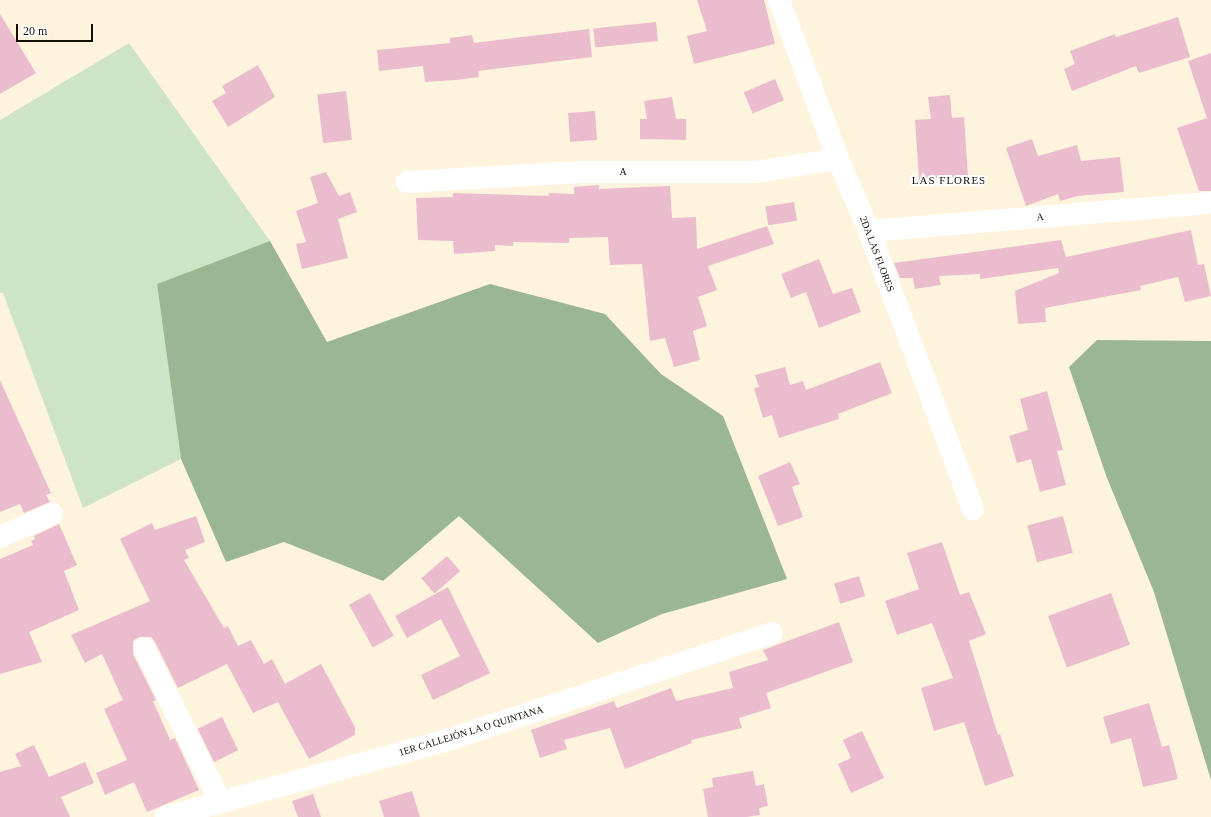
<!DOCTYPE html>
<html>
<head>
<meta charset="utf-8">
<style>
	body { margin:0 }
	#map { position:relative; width:1211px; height:817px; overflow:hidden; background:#fef3dc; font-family:Georgia,serif }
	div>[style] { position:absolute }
	.green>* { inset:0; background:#cde4c6 }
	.forest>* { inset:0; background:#9bb692 }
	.building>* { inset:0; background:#ebbcce; transform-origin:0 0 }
	.minor>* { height:22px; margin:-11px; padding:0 11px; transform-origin:11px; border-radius:11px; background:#fff }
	span { translate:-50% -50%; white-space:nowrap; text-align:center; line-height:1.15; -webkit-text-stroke:4px #fff; paint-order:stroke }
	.street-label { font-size:10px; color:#130f06 }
	.neighbourhood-label { font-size:11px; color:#130f06; letter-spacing:1px }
	.scale { position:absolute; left:16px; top:24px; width:77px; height:18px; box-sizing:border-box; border:2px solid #130f06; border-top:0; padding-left:5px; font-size:12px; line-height:14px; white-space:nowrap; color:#130f06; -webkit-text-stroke:3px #fff; paint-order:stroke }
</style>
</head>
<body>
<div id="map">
	<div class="green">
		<i style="clip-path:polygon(129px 43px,270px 241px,157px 284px,181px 459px,83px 508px,3px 293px,0 293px,0 120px)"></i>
	</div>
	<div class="forest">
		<i style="clip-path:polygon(270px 241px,327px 342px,490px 284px,605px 314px,661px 374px,723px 416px,787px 579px,662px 614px,598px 643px,459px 516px,383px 581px,284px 542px,226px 562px,181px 459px,157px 284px)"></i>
		<i style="clip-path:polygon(1097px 340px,1211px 341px,1211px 780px,1154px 592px,1107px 478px,1069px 367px)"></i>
	</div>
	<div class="building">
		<i style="clip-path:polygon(697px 0,764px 0,775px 44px,694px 64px,687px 36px,707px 31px)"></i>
		<i style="clip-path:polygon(0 14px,36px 73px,0 94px)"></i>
		<i style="clip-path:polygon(1178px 17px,1190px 57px,1139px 73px,1136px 66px,1072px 91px,1064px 69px,1075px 64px,1070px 51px,1115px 34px,1116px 37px)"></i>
		<i style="left:656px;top:22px;width:19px;height:63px;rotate:84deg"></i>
		<i style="clip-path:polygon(589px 29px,592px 57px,478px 71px,479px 77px,456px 80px,425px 82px,423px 66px,379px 71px,377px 50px,450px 43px,450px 38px,472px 35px,474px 43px)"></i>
		<i style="clip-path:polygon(1211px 53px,1211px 191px,1199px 191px,1177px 128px,1207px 118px,1188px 61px)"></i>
		<i style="clip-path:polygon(258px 65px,275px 97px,228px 127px,212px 101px,226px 93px,222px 86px)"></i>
		<i style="left:775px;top:79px;width:23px;height:34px;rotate:67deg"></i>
		<i style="left:346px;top:91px;width:49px;height:29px;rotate:83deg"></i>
		<i style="clip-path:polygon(950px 95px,952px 118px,964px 117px,968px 176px,919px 179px,915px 120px,931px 119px,928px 97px)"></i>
		<i style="clip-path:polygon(672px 97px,676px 119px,686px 119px,686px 140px,640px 139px,640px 119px,647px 119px,644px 101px)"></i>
		<i style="left:595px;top:111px;width:29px;height:27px;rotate:86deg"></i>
		<i style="clip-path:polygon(1032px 139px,1038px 156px,1077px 145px,1081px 161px,1120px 157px,1124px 192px,1078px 196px,1060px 201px,1058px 194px,1026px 206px,1006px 148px)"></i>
		<i style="clip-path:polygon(326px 172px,339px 196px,350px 192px,357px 212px,338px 219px,348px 258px,302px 269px,296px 244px,306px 242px,296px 211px,318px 203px,310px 177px)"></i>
		<i style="clip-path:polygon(599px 185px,599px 189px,670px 186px,672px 218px,696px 217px,697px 249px,767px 226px,774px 244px,708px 266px,717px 290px,698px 297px,707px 326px,693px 331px,700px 360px,674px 367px,665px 338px,650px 341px,642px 264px,610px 265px,608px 237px,569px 238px,569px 243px,513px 242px,513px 246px,495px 245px,495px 251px,454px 254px,453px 241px,418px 240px,416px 198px,453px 197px,453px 193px,549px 196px,549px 193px,574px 194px,574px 187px)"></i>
		<i style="left:794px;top:202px;width:19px;height:29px;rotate:81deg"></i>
		<i style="clip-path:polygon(1191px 230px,1198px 265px,1204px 264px,1211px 296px,1185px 302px,1178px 277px,1140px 286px,1141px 290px,1045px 308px,1046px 322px,1018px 324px,1015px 291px,1059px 273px,1058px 268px,980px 279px,980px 274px,939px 276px,941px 285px,915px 289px,913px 278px,900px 278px,894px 263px,1061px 240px,1066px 257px)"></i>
		<i style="clip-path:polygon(819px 259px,833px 294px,852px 288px,861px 312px,819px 328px,806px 292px,791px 298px,781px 274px)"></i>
		<i style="clip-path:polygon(880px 362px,892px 393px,838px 414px,839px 419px,779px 438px,772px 415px,763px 418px,754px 388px,759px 387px,755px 375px,785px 367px,790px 385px,803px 381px,806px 390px)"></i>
		<i style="clip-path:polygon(0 380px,51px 493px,46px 495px,50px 502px,24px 513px,20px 504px,0 512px)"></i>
		<i style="clip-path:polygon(1047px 391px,1063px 450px,1057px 451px,1066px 485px,1040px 492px,1031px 459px,1017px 463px,1009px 436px,1028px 430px,1020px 399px)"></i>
		<i style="clip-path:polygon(790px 462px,800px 484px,792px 487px,803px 517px,778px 526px,758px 476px)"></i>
		<i style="clip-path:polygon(196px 516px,205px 542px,185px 550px,189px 558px,184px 560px,224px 628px,228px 626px,238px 646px,251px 640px,264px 664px,272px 659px,285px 684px,321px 664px,355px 727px,355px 735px,309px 759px,278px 702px,253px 713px,227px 664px,178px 688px,155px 642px,151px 637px,139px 637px,133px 641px,133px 654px,156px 700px,153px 701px,170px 740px,175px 738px,199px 790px,147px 812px,134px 782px,105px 795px,96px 773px,127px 760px,104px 709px,123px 700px,102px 654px,85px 663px,71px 635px,150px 601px,120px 539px,152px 523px,155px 530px)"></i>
		<i style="left:1063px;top:516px;width:38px;height:37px;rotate:75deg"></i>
		<i style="clip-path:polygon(59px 524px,77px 565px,64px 571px,79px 610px,29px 632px,42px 662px,0 674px,0 559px,33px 545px,31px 541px,35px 539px,34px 536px)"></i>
		<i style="clip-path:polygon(942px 542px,960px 595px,969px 592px,986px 634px,969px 641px,998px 735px,1000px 734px,1014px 776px,985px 786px,964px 722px,934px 731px,921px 688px,953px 678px,932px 623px,897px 635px,885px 601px,919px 589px,907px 553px)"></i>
		<i style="left:447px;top:556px;width:20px;height:34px;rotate:49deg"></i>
		<i style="left:859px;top:576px;width:21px;height:26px;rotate:73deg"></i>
		<i style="clip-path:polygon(448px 587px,490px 673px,433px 700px,421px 675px,460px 656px,441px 619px,407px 638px,395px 616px)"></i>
		<i style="left:370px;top:593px;width:49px;height:24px;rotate:61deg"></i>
		<i style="left:1111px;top:593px;width:55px;height:67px;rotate:70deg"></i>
		<i style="clip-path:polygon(839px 622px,853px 662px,766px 693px,771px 708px,739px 718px,742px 728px,691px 740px,692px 743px,625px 769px,610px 728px,564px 740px,567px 749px,540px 758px,531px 730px,614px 701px,617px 708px,671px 688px,676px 701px,733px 688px,729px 672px,768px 660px,763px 650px)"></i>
		<i style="clip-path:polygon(1149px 703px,1162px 747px,1169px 745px,1178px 779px,1143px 787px,1131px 738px,1111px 744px,1103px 717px)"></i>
		<i style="left:222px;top:717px;width:37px;height:27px;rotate:64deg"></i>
		<i style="clip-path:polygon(862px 731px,884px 778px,851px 793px,838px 764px,851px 758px,843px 740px)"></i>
		<i style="clip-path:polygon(34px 745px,49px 777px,85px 762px,94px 783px,61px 797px,70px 817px,0 817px,0 772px,21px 766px,15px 754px)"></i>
		<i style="clip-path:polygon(753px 771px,756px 786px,764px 784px,768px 806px,759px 808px,760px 815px,747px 817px,708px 817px,703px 789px,713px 787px,712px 778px)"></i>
		<i style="clip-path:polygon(412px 791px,420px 817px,384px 817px,379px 801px)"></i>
		<i style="clip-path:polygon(313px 794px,321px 817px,298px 817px,292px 801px)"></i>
	</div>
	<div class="minor">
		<i style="left:779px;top:0;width:170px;rotate:69.6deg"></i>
		<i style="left:838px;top:159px;width:78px;rotate:66.7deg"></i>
		<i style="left:869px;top:231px;width:297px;rotate:69.5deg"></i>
		<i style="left:407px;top:182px;width:172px;rotate:-3.3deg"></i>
		<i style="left:579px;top:172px;width:176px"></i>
		<i style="left:755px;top:172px;width:84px;rotate:-8.9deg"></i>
		<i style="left:869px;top:231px;width:343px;rotate:-4.7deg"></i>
		<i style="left:0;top:537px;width:57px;rotate:-23.9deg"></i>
		<i style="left:144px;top:648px;width:171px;rotate:63.6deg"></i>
		<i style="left:166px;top:817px;width:285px;rotate:-15.3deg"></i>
		<i style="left:441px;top:742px;width:348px;rotate:-18.2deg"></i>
	</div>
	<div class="street-label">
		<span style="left:623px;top:172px">A</span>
		<span style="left:1040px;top:217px;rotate:-5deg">A</span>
		<span style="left:877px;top:254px;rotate:69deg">2DA LAS FLORES</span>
		<span style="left:471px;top:731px;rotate:-17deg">1ER CALLEJÓN LA O QUINTANA</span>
	</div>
	<div class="neighbourhood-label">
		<span style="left:949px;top:180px">LAS FLORES</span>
	</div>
	<div class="scale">20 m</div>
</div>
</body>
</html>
